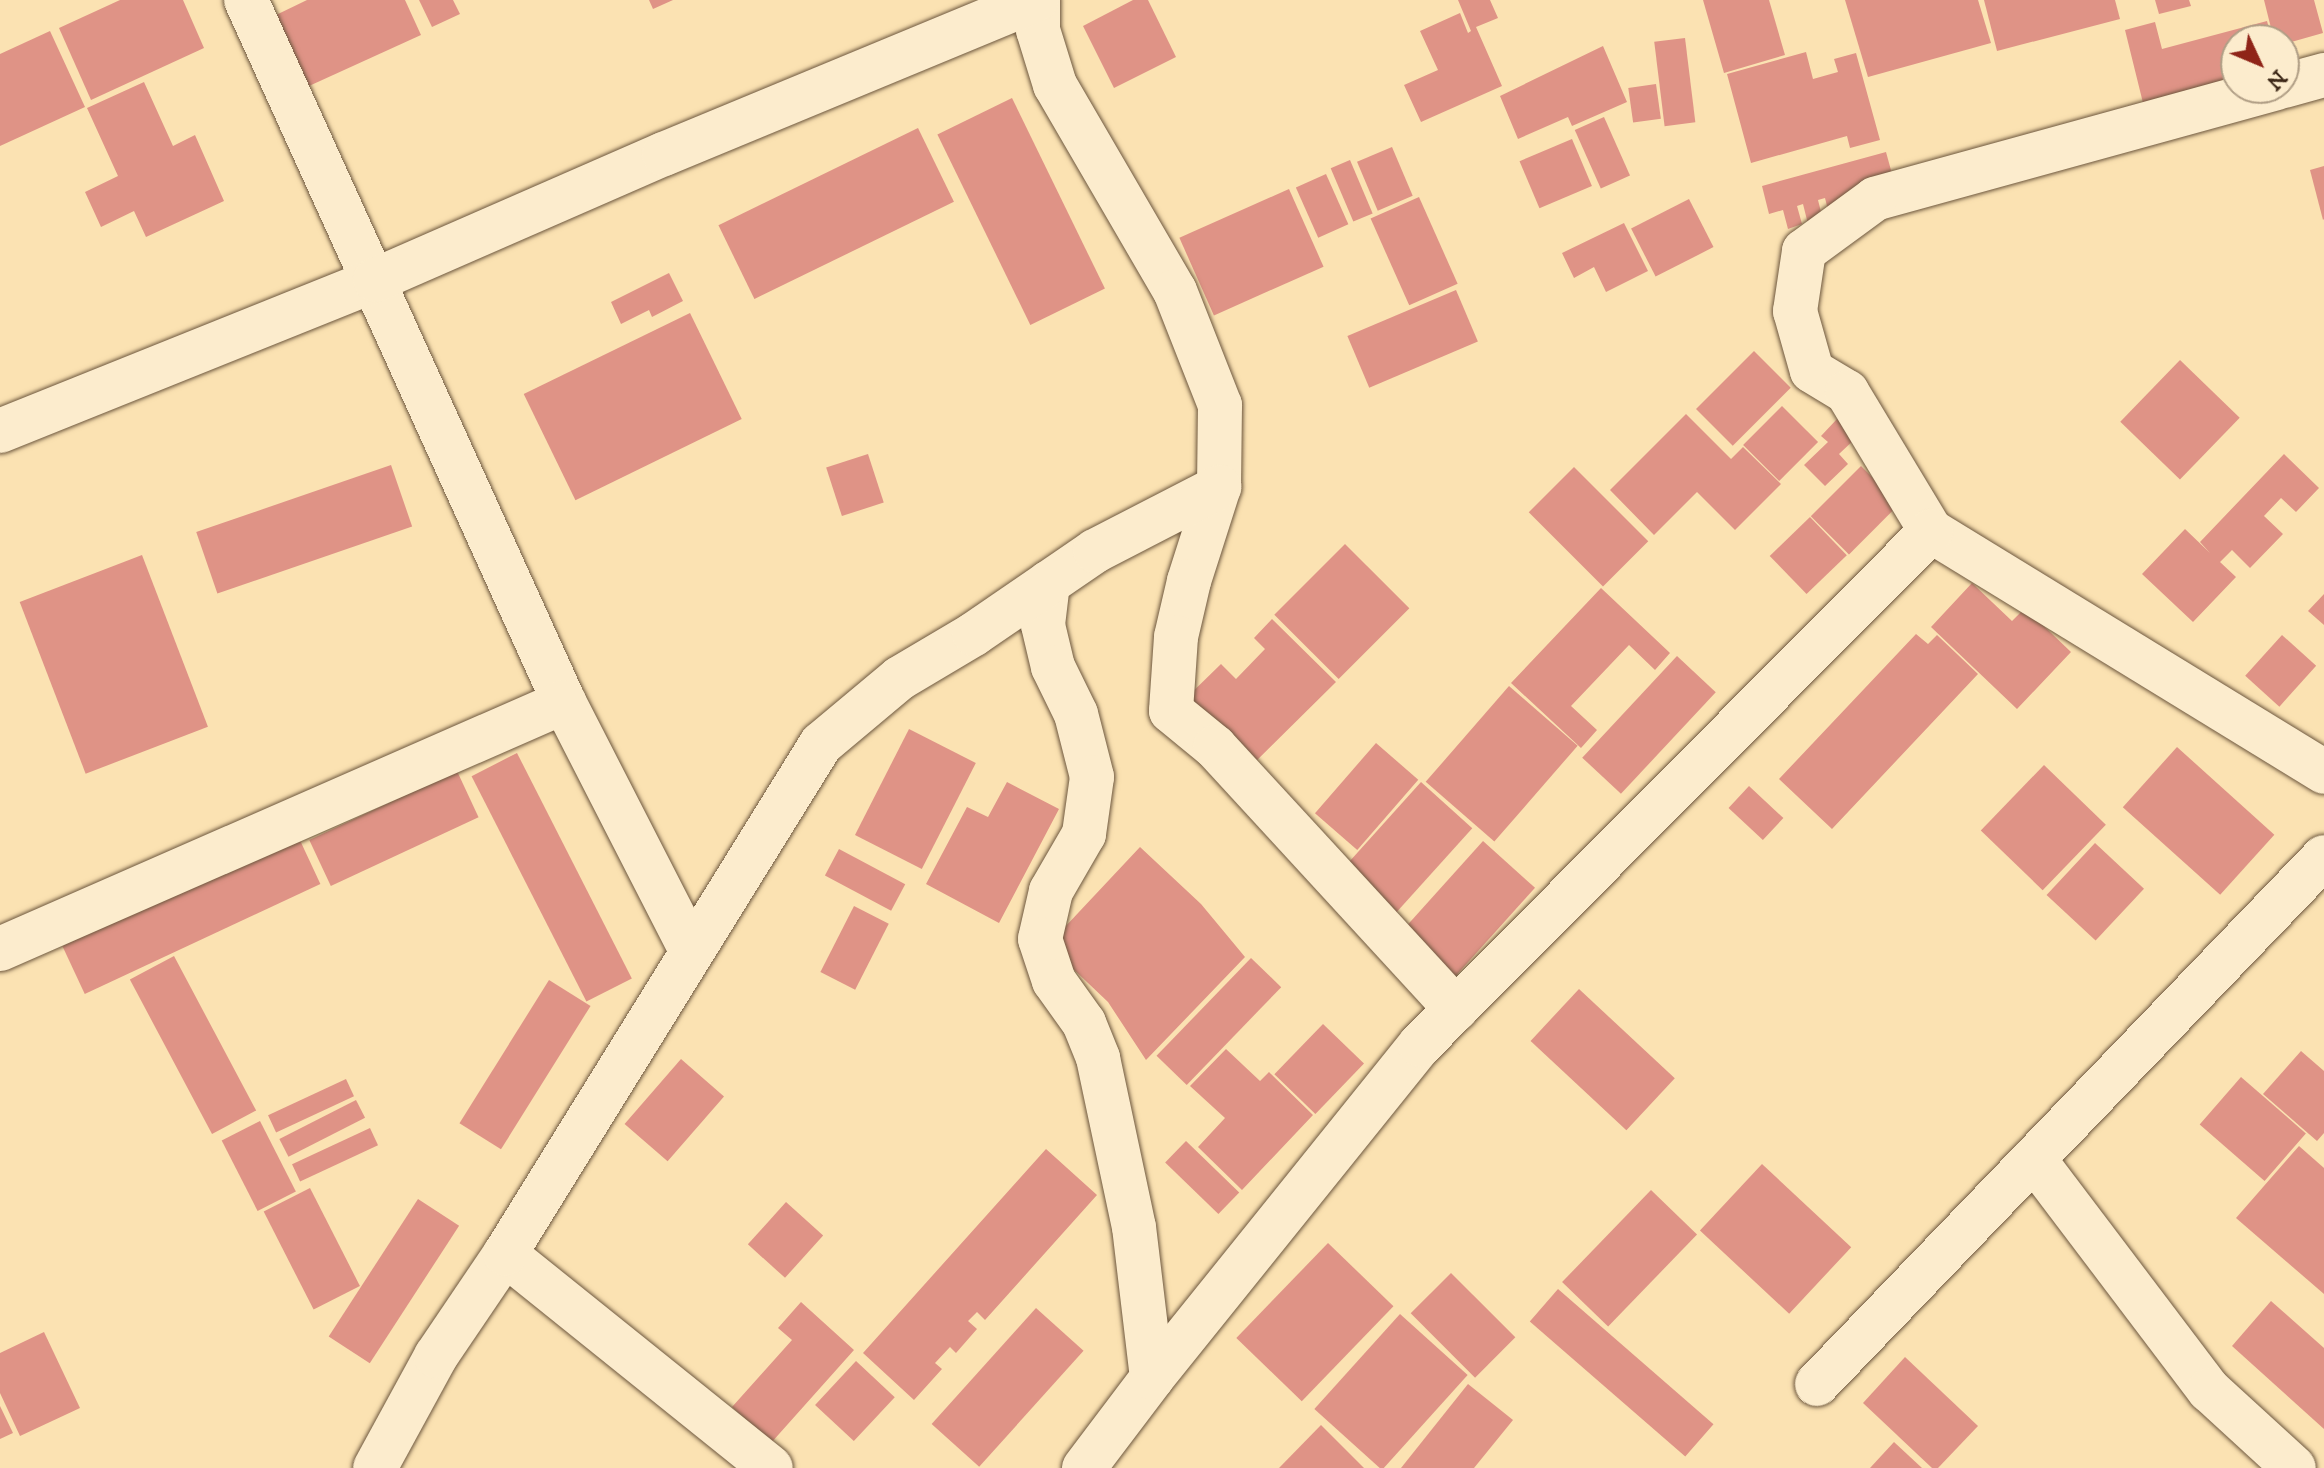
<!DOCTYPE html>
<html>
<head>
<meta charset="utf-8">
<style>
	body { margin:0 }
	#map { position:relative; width:2324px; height:1468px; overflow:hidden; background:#fbe2b2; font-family:"IM FELL DW Pica",serif }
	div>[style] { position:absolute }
	.building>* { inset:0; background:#df9386; transform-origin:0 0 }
	.roads { filter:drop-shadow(0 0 2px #6d573e) drop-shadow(0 0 2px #6d573e) }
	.street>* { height:44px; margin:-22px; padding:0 22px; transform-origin:22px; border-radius:22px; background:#fceccd }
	span { translate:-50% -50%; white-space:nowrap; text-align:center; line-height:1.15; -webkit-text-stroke:6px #fceccd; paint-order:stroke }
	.north { position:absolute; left:2220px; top:24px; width:80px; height:80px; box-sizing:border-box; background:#fceccd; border:2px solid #b09e85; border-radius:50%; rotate:134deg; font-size:22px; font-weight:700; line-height:32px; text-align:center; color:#3e2918 }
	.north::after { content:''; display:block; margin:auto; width:28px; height:36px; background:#8f2418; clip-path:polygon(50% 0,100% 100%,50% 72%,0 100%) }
</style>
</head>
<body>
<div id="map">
	<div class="building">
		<i style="clip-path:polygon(120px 0,183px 0,204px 48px,91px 100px,59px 28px)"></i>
		<i style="clip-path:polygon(307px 0,405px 0,421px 35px,309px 86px,276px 15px)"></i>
		<i style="clip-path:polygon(419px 0,453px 0,460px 14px,432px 27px)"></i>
		<i style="clip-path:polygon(649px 0,673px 0,653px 9px)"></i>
		<i style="clip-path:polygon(1133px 0,1148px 0,1176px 57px,1114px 88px,1083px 26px)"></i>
		<i style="clip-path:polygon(1458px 0,1490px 0,1498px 18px,1476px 27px,1502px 86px,1421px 122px,1404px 85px,1438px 70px,1420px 31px,1460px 13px,1468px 33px,1471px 31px)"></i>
		<i style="clip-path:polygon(1703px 0,1769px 0,1785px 55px,1724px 73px)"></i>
		<i style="clip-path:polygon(1845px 0,1978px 0,1991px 43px,1868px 77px)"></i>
		<i style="clip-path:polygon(1984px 0,2115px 0,2120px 19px,1997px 51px)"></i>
		<i style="clip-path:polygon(2155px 0,2189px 0,2191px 6px,2159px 14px)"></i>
		<i style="clip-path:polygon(2264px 0,2314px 0,2323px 33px,2284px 44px,2284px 40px,2274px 40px)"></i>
		<i style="clip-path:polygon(2267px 21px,2272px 40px,2236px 40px,2236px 82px,2144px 107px,2125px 30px,2155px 22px,2162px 49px)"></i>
		<i style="clip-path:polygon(50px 31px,85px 107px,0 146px,0 54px)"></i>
		<i style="left:1685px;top:38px;width:85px;height:31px;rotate:83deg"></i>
		<i style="clip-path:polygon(1603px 46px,1627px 102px,1572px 126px,1568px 117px,1518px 139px,1500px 96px)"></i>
		<i style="clip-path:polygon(1806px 52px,1813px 79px,1838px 72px,1834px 59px,1856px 53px,1880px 140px,1850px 148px,1847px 136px,1751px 163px,1727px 74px)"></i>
		<i style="clip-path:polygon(144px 82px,173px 146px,195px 135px,224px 201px,146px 237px,134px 211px,101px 227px,85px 192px,118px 176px,87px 108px)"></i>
		<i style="left:1656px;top:84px;width:35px;height:28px;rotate:82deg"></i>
		<i style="left:1012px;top:98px;width:212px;height:83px;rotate:64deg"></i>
		<i style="left:1604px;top:117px;width:64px;height:32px;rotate:66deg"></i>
		<i style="left:918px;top:128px;width:82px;height:222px;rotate:64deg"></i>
		<i style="left:1572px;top:139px;width:51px;height:57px;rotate:67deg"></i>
		<i style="left:1392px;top:147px;width:53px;height:38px;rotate:67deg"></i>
		<i style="clip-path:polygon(1886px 152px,1897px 192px,1830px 218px,1825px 198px,1818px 200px,1823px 220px,1808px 224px,1803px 204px,1797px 206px,1802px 224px,1788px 229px,1783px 210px,1769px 214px,1762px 186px)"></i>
		<i style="left:1350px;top:160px;width:58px;height:21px;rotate:67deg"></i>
		<i style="clip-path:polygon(2324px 166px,2324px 219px,2323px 220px,2310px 170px)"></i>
		<i style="left:1326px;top:174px;width:55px;height:33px;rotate:66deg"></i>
		<i style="left:1289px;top:189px;width:85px;height:120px;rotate:66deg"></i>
		<i style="left:1419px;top:197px;width:95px;height:53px;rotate:66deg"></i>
		<i style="left:1689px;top:199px;width:54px;height:65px;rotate:63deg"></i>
		<i style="clip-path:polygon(1624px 223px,1648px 271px,1606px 292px,1594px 267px,1574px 278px,1562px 253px)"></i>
		<i style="clip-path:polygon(669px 273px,683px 301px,652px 317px,649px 310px,621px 324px,611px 302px)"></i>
		<i style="left:1456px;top:290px;width:56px;height:118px;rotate:67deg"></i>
		<i style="left:690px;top:313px;width:118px;height:185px;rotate:64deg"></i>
		<i style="left:1754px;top:351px;width:52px;height:82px;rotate:45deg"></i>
		<i style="left:2180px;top:360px;width:83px;height:86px;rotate:44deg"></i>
		<i style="left:1782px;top:406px;width:51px;height:55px;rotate:45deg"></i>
		<i style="clip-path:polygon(1686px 414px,1731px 459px,1743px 447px,1781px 484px,1735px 530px,1697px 492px,1654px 535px,1610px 490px)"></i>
		<i style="clip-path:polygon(1837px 419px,1856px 438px,1839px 454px,1848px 464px,1825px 486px,1804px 465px,1828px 442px,1821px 436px)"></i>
		<i style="left:868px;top:454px;width:51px;height:44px;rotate:72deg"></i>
		<i style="clip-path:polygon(2284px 454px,2319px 488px,2296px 512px,2281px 498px,2264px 516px,2283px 534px,2250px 568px,2232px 550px,2220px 562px,2236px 577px,2193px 622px,2142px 574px,2185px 529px,2210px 553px,2200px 542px)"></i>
		<i style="left:391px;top:465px;width:65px;height:206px;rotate:71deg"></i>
		<i style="left:1861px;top:466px;width:54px;height:71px;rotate:45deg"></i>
		<i style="left:1574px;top:467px;width:105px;height:64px;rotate:45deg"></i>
		<i style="left:1810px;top:517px;width:53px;height:56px;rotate:46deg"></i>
		<i style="left:1345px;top:544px;width:91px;height:100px;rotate:45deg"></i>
		<i style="left:142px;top:555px;width:184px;height:131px;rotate:69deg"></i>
		<i style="clip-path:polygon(1972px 583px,2012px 621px,2025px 608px,2071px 652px,2017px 709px,1931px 627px)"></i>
		<i style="clip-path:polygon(1601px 588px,1670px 653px,1655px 670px,1629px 645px,1571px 706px,1597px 730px,1581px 748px,1511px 683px)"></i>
		<i style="clip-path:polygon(2324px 594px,2324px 625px,2308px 611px)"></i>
		<i style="clip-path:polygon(1272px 619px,1336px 682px,1246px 771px,1180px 704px,1221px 664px,1236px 679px,1265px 649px,1254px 638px)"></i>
		<i style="clip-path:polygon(1916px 634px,1928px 644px,1937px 635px,1978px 674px,1832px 829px,1779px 779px)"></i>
		<i style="left:2282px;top:635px;width:46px;height:55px;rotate:42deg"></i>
		<i style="left:1677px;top:656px;width:53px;height:139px;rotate:43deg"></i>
		<i style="left:1509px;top:686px;width:91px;height:127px;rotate:41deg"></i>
		<i style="left:909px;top:729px;width:75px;height:119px;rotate:27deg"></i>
		<i style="left:1376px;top:743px;width:56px;height:93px;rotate:41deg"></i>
		<i style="left:2177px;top:747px;width:131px;height:81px;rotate:42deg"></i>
		<i style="left:517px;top:753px;width:253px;height:51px;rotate:63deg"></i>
		<i style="left:2044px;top:765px;width:86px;height:91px;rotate:44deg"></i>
		<i style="left:457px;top:771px;width:51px;height:163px;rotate:65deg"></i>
		<i style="clip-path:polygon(1007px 782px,1059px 809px,999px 923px,926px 884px,967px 807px,988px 817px)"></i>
		<i style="left:1421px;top:782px;width:69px;height:122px;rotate:42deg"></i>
		<i style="left:1749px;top:786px;width:47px;height:30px;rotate:43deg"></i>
		<i style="left:298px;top:836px;width:53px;height:260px;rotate:65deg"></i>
		<i style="left:1483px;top:841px;width:70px;height:120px;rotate:42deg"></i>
		<i style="left:2095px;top:843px;width:67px;height:71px;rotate:43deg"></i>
		<i style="clip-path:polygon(1140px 847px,1201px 904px,1245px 957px,1146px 1060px,1108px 1002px,1048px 945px)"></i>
		<i style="left:839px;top:849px;width:75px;height:30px;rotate:28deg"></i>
		<i style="left:854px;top:906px;width:39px;height:74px;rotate:27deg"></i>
		<i style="left:174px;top:956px;width:175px;height:50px;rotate:62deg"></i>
		<i style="left:1251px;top:958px;width:42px;height:136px;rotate:44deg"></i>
		<i style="left:549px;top:980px;width:49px;height:169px;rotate:32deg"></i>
		<i style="left:1579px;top:989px;width:131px;height:71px;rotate:43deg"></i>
		<i style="left:1323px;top:1024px;width:57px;height:70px;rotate:44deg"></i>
		<i style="clip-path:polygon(1226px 1049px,1260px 1081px,1269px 1072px,1313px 1115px,1242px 1190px,1198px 1147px,1225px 1118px,1190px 1086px)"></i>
		<i style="clip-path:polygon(2301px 1051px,2324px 1071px,2324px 1133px,2317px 1141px,2263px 1094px)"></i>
		<i style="left:681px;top:1059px;width:57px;height:86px;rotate:41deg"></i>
		<i style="left:2241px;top:1077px;width:86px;height:63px;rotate:41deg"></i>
		<i style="left:346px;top:1079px;width:19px;height:86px;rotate:65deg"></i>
		<i style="left:356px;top:1100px;width:20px;height:86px;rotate:63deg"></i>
		<i style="left:260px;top:1121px;width:79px;height:43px;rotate:63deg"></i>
		<i style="left:370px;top:1128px;width:19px;height:86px;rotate:65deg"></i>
		<i style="left:1186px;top:1141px;width:74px;height:30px;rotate:44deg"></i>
		<i style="clip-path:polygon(2299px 1146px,2324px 1168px,2324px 1294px,2236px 1218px)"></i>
		<i style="clip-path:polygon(1046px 1149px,1097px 1195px,985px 1320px,977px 1312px,968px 1321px,977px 1329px,956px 1353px,950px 1347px,935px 1363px,942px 1369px,914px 1400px,863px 1353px)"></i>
		<i style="left:1762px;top:1164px;width:122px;height:91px;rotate:43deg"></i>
		<i style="left:310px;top:1188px;width:110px;height:52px;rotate:63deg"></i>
		<i style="left:1651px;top:1190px;width:64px;height:128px;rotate:44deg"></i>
		<i style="left:418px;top:1199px;width:49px;height:164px;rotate:33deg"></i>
		<i style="left:786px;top:1202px;width:50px;height:57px;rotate:42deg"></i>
		<i style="left:1328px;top:1243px;width:91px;height:132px;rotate:44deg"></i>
		<i style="left:1451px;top:1273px;width:91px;height:57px;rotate:45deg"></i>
		<i style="left:1558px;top:1289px;width:206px;height:43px;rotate:41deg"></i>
		<i style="clip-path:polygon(2271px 1301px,2324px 1348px,2324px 1429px,2232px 1346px)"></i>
		<i style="clip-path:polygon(801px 1302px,854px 1350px,771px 1443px,732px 1407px,792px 1340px,778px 1328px)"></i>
		<i style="left:1036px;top:1308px;width:64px;height:156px;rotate:42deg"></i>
		<i style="left:1400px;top:1314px;width:91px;height:128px;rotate:42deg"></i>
		<i style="clip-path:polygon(44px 1332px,80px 1408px,20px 1436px,0 1393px,0 1353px)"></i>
		<i style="clip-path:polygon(1905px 1357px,1978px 1426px,1938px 1468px,1932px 1468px,1863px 1403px)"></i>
		<i style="left:856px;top:1361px;width:53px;height:60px;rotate:43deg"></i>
		<i style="clip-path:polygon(1468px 1384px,1513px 1420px,1474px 1468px,1401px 1468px)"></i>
		<i style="clip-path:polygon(0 1406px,13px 1433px,0 1439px)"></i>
		<i style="clip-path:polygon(1321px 1425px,1364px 1468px,1279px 1468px)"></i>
		<i style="clip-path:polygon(1894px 1442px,1922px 1468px,1870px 1468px)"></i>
	</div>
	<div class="roads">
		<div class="street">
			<i style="left:246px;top:0;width:771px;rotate:65.63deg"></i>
			<i style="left:1038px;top:0;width:30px;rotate:90deg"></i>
			<i style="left:1038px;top:30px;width:58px;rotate:72.8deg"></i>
			<i style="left:1055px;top:85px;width:238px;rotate:59.8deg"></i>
			<i style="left:1175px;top:291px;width:123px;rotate:68.5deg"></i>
			<i style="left:1220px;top:405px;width:82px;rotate:90.7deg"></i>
			<i style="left:1219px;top:487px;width:99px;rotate:107.7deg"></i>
			<i style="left:1189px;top:581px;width:57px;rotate:103.1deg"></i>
			<i style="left:1176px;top:637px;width:74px;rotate:93.9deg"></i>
			<i style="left:1171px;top:711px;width:57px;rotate:39.3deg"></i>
			<i style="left:1215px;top:747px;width:356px;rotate:47.4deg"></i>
			<i style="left:2284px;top:86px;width:41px;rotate:-15.4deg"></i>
			<i style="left:2277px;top:88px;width:417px;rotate:164.6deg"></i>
			<i style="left:1875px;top:199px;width:88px;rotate:143.8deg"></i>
			<i style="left:1804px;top:251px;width:61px;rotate:98.5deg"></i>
			<i style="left:1795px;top:311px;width:62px;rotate:74.2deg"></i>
			<i style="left:1812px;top:371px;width:41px;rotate:31deg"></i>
			<i style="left:1847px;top:392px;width:162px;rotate:58.9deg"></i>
			<i style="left:1931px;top:531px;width:461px;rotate:31.5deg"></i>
			<i style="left:0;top:431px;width:404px;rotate:-21.9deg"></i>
			<i style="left:375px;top:280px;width:315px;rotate:-23.6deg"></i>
			<i style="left:664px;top:154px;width:403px;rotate:-22.5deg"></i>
			<i style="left:1048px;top:583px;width:42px;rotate:96.8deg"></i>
			<i style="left:1043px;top:625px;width:43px;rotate:76.6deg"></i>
			<i style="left:1053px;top:667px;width:52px;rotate:63.9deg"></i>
			<i style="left:1076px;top:714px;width:65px;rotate:75.7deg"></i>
			<i style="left:1092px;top:777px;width:58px;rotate:98deg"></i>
			<i style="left:1084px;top:834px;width:66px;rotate:120.1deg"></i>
			<i style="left:1051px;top:891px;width:49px;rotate:102.9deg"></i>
			<i style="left:1040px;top:939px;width:44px;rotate:71.6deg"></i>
			<i style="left:1054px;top:981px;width:52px;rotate:54.5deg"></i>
			<i style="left:1084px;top:1023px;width:38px;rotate:68deg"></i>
			<i style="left:1098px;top:1058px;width:173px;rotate:78deg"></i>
			<i style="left:1134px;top:1227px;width:152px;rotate:83.2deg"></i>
			<i style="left:0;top:949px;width:616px;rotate:-23.65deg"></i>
			<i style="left:564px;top:702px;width:279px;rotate:62.9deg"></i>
			<i style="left:2034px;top:1159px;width:290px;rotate:52.9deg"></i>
			<i style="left:2209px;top:1390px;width:115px;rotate:42.5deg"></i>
			<i style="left:505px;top:1254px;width:341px;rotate:38.8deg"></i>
			<i style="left:1817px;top:1384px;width:731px;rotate:-46.11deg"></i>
			<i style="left:375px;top:1468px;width:128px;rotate:-61.4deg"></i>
			<i style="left:436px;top:1356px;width:123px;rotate:-55.9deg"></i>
			<i style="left:505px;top:1254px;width:600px;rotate:-58.22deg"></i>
			<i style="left:821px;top:744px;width:103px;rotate:-39.9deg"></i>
			<i style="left:900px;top:678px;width:86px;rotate:-30.7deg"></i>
			<i style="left:974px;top:634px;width:147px;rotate:-34.4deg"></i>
			<i style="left:1095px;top:551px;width:140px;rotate:-27.3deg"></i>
			<i style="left:1084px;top:1468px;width:113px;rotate:-52.9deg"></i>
			<i style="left:1152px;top:1378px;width:427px;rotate:-51.2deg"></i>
			<i style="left:1420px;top:1045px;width:725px;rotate:-45.17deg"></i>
		</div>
	</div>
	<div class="north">N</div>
</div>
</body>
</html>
